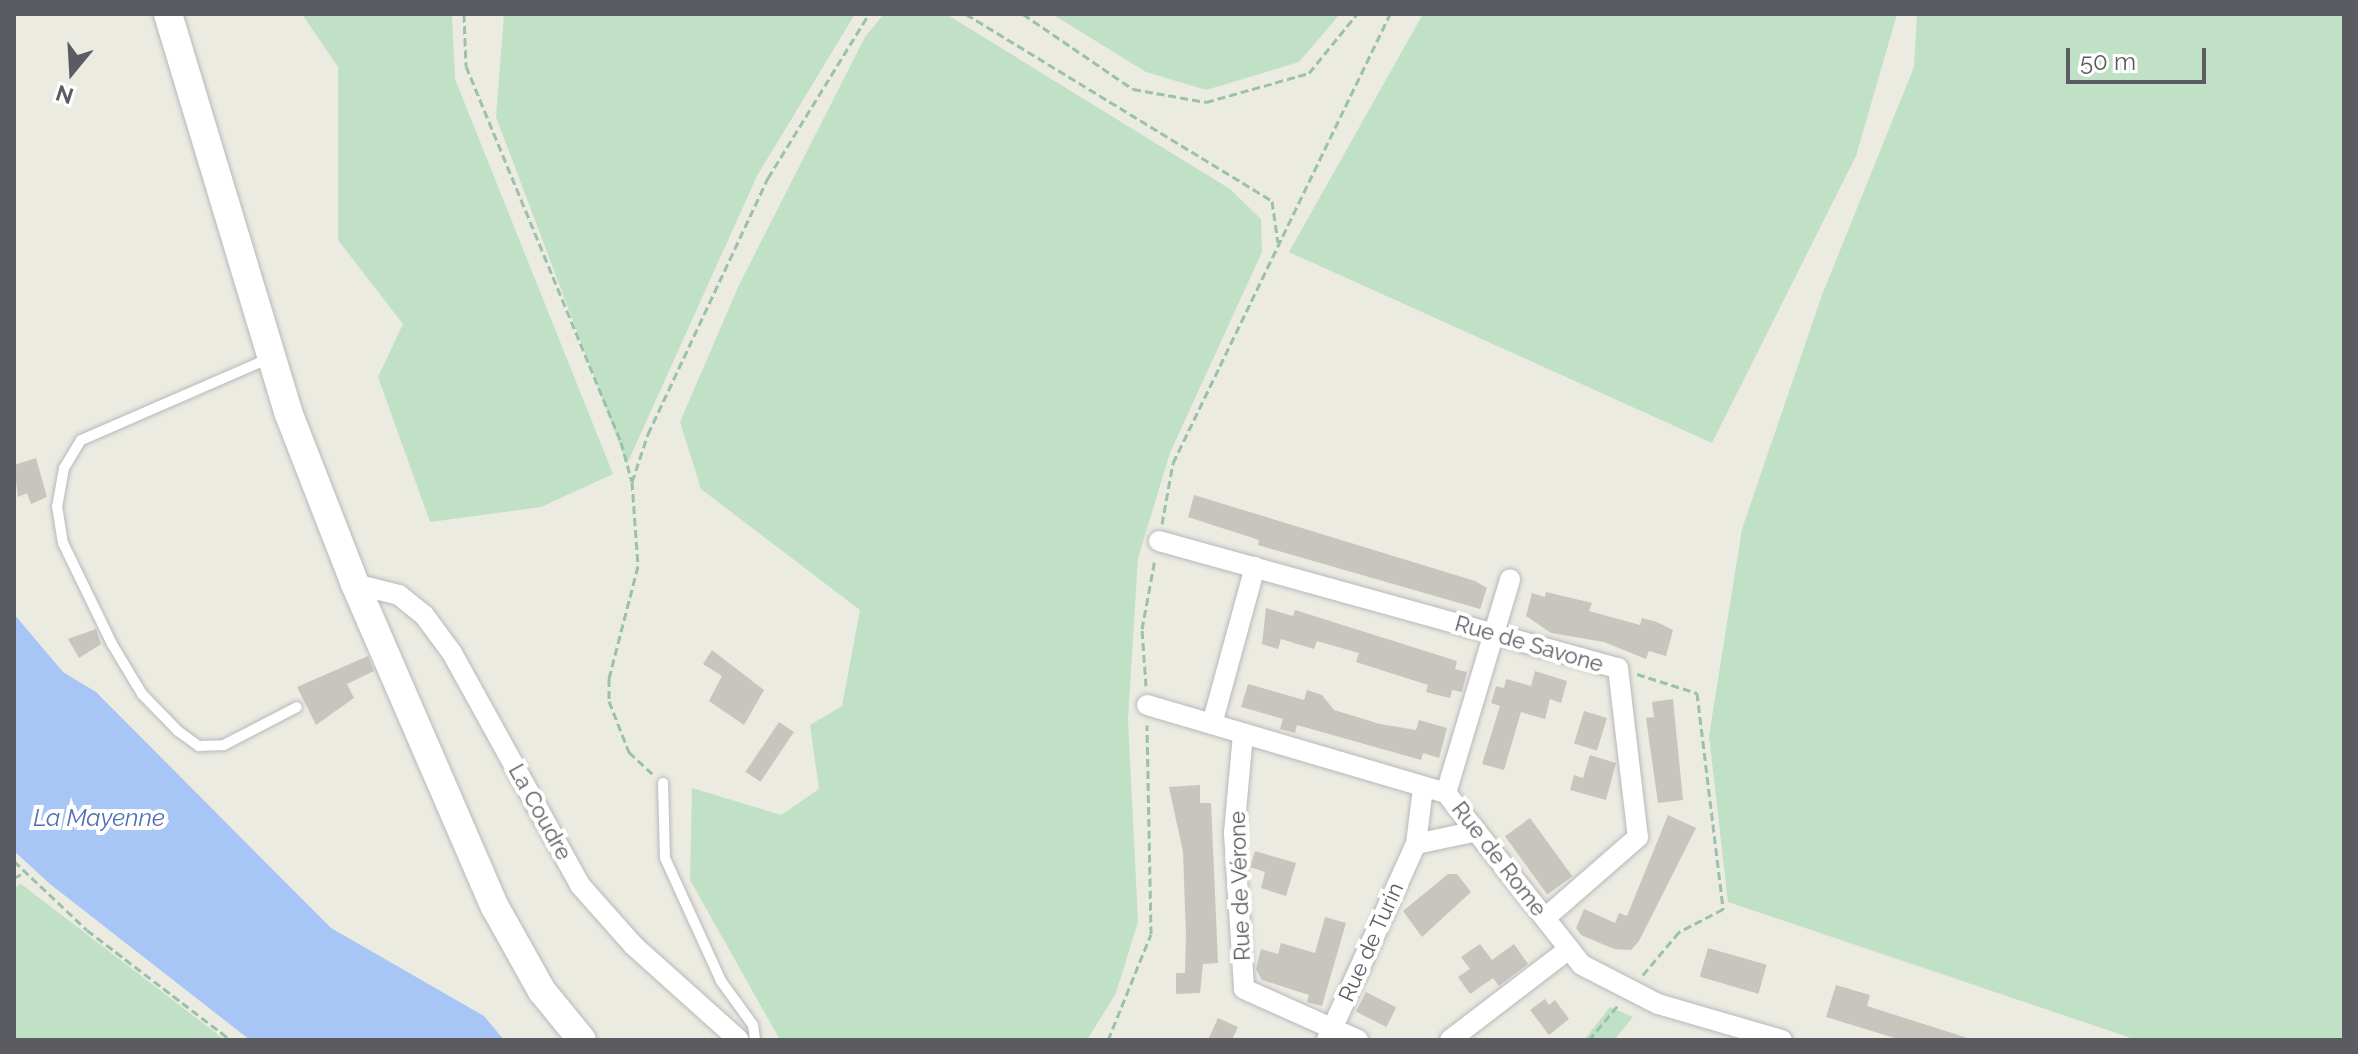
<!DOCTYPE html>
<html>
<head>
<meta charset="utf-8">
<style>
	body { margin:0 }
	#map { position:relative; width:2358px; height:1054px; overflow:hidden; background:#ebebe1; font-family:Raleway,sans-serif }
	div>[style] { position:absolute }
	.green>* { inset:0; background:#c0e1c6 }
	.water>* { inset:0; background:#a7c6f6 }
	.building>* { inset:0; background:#c7c5be; transform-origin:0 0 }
	.path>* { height:3px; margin-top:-1.5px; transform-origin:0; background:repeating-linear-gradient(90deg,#9ac1ac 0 8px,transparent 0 12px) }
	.roads { filter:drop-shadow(0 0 2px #b7b8bd) drop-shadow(0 0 2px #b7b8bd) }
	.lane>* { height:10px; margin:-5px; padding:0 5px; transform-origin:5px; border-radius:5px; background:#fff }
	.street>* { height:20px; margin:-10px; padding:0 10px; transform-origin:10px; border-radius:10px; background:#fff }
	.secondary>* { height:28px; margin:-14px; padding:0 14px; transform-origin:14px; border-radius:14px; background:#fff }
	span { translate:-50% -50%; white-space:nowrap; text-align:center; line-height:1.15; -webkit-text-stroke:8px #fff; paint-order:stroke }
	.street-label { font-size:22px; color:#5a5c61 }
	.water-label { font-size:24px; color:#4d6eb6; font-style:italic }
	.frame { position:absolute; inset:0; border:16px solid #5a5c61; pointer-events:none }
	.north { position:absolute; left:32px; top:32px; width:80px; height:80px; -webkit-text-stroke:6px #fff; paint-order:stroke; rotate:198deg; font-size:22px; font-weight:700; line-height:32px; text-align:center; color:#5a5c61 }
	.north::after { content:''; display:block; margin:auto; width:28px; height:36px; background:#5a5c61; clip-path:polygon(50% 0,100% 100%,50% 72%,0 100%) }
	.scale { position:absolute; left:2066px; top:48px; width:140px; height:36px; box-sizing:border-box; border:4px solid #5a5c61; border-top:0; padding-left:10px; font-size:24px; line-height:28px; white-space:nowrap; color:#5a5c61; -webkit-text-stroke:6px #fff; paint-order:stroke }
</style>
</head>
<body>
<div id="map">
	<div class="green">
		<i style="clip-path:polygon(302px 14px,452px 14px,455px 79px,613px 474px,541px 507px,430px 522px,378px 377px,403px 324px,338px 240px,338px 67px)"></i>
		<i style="clip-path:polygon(504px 14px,855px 14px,757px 176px,627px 464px,496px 117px)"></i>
		<i style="clip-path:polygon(884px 14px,946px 14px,1230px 189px,1261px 219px,1262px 252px,1170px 453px,1138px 558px,1128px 719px,1138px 922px,1116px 993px,1087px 1040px,780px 1040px,690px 880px,692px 788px,781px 815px,819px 789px,810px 725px,842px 706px,860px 610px,701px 489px,680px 422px,739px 285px,865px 37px)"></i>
		<i style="clip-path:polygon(1052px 14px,1340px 14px,1299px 62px,1206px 90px,1146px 72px)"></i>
		<i style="clip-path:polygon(1423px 14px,1897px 14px,1856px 156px,1712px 443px,1289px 252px)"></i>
		<i style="clip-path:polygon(1917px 14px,2344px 14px,2344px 1040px,2137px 1040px,1728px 902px,1709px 736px,1742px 529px,1822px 295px,1914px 67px)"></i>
		<i style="clip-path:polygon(21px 884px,212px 1030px,224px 1040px,14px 1040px,14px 888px)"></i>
		<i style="clip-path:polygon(1610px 1007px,1633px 1017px,1614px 1040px,1584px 1040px)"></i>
	</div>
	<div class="water">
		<i style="clip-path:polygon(14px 614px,63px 672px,96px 692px,331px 928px,484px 1016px,504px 1040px,250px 1040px,50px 884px,14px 851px)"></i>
	</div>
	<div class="building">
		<i style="clip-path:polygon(36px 458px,47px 497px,31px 504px,27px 493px,18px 497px,14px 465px)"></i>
		<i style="clip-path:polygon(1194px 495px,1475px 581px,1487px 588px,1480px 609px,1258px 545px,1259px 540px,1188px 517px)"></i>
		<i style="clip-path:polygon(1546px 592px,1592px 603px,1589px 611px,1640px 625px,1642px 618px,1657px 622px,1673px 630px,1666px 656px,1649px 651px,1646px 659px,1604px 642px,1551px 633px,1526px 616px,1532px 593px,1545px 597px)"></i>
		<i style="clip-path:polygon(1266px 608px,1293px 616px,1295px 610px,1457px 661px,1455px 669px,1467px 672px,1462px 692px,1452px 690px,1450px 698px,1426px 692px,1428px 685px,1356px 662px,1359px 653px,1317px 641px,1314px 649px,1281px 639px,1278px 649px,1262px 644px)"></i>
		<i style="clip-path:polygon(96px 629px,101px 644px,79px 658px,68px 639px)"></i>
		<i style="clip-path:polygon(712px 650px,764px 690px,744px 725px,709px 701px,722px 676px,703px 664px)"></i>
		<i style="clip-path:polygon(368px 656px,374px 671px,347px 684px,354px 698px,316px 725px,297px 687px)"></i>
		<i style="clip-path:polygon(1535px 671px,1567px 681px,1561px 703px,1550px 699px,1545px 719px,1521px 712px,1504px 770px,1482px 764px,1500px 706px,1491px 703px,1496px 686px,1504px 688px,1506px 679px,1531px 686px)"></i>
		<i style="clip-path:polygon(1248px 684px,1304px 700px,1307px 690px,1322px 695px,1334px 710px,1380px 724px,1416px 730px,1419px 720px,1447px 728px,1439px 758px,1423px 753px,1421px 760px,1297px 725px,1295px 733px,1280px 729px,1283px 719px,1241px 707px)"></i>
		<i style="clip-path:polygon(1673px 699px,1683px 800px,1658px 803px,1646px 718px,1654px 717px,1652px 702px)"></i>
		<i style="left:1584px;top:711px;width:24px;height:34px;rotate:17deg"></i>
		<i style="left:779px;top:722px;width:18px;height:60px;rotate:34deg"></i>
		<i style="clip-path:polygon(1590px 755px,1616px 763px,1606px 800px,1570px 790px,1574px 775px,1583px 778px)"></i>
		<i style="clip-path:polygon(1200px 785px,1200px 803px,1211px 803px,1218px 963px,1203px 964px,1200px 993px,1176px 994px,1176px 973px,1185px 973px,1186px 935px,1183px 852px,1169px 787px)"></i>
		<i style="clip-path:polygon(1668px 815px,1696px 828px,1639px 941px,1631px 950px,1614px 949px,1581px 935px,1576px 928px,1584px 909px,1615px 923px,1619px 913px,1627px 916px)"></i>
		<i style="left:1530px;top:818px;width:72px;height:31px;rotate:54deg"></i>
		<i style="clip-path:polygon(1255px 851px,1296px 863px,1286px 896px,1261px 888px,1265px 872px,1250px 867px)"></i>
		<i style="clip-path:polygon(1448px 874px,1457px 874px,1471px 892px,1422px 937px,1403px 911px)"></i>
		<i style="clip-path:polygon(1325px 917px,1346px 923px,1322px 1006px,1307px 1002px,1309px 995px,1262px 980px,1256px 969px,1261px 949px,1278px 954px,1281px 943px,1315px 953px)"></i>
		<i style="clip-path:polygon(1480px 944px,1492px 960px,1514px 944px,1528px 964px,1499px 986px,1493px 978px,1470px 994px,1458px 977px,1470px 969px,1461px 957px)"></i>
		<i style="left:1708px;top:948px;width:61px;height:30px;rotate:16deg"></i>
		<i style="clip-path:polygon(1836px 985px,1870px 995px,1867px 1006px,1974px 1040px,1901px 1040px,1826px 1017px)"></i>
		<i style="left:1366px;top:992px;width:34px;height:22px;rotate:27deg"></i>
		<i style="clip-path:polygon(1545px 999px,1549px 1005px,1555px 1000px,1569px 1019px,1549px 1035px,1530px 1010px)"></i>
		<i style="clip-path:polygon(1218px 1018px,1238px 1027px,1232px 1040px,1208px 1040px)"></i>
	</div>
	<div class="path">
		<i style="left:464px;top:14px;width:52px;rotate:87.8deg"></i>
		<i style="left:466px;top:66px;width:407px;rotate:67.6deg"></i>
		<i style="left:621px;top:442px;width:41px;rotate:74.6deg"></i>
		<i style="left:632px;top:482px;width:84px;rotate:85.9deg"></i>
		<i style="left:638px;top:566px;width:116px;rotate:104.5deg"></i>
		<i style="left:609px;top:678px;width:23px;rotate:90deg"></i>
		<i style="left:609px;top:701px;width:55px;rotate:68.6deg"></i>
		<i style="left:629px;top:752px;width:34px;rotate:43deg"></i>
		<i style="left:966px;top:14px;width:359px;rotate:31.4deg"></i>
		<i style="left:1272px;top:201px;width:42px;rotate:81.9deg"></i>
		<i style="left:1023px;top:14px;width:133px;rotate:34.3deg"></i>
		<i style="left:1133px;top:89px;width:74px;rotate:10.1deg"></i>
		<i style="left:1206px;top:102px;width:107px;rotate:-15.7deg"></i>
		<i style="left:1309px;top:73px;width:76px;rotate:-50.9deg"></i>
		<i style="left:632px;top:482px;width:51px;rotate:-71.6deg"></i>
		<i style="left:648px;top:434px;width:283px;rotate:-64.9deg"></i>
		<i style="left:768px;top:178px;width:193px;rotate:-58.4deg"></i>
		<i style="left:1162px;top:524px;width:62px;rotate:-79.8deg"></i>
		<i style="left:1173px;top:463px;width:499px;rotate:-64.2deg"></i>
		<i style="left:1637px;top:674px;width:63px;rotate:17.6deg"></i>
		<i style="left:1697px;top:693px;width:218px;rotate:83.1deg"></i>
		<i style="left:1723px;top:909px;width:50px;rotate:152.4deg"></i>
		<i style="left:1679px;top:932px;width:57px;rotate:130.1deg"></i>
		<i style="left:1146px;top:686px;width:57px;rotate:-94deg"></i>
		<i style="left:1142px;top:629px;width:71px;rotate:-79.5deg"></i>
		<i style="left:14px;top:861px;width:100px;rotate:43.4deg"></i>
		<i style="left:87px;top:930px;width:181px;rotate:37.4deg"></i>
		<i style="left:14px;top:878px;width:13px;rotate:-29deg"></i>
		<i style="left:1108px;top:1040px;width:114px;rotate:-67.9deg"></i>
		<i style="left:1151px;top:934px;width:209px;rotate:-91.1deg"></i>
		<i style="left:1589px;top:1040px;width:47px;rotate:-50.2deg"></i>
	</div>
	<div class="roads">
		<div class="lane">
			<i style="left:270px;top:358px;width:206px;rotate:156.5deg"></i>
			<i style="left:81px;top:440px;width:33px;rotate:121deg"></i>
			<i style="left:64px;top:468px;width:39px;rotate:100deg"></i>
			<i style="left:57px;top:506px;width:37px;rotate:81deg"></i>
			<i style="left:63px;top:543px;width:112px;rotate:64.1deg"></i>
			<i style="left:112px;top:644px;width:58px;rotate:59deg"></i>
			<i style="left:142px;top:694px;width:52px;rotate:45.8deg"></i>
			<i style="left:178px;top:731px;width:26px;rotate:36deg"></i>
			<i style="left:199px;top:746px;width:25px;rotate:-2deg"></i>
			<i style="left:224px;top:745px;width:82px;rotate:-27.5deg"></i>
			<i style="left:663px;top:783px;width:75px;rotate:88.5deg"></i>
			<i style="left:665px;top:858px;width:135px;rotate:65.5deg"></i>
			<i style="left:721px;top:981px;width:54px;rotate:54deg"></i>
			<i style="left:753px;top:1025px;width:15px;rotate:82deg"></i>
		</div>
		<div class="street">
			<i style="left:1159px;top:541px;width:476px;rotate:15.5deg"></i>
			<i style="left:1618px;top:668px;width:170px;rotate:83.3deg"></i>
			<i style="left:1638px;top:837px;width:123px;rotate:138.9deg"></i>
			<i style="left:355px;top:584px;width:45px;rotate:14deg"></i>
			<i style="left:399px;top:595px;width:32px;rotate:39deg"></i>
			<i style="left:424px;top:615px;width:47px;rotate:53.6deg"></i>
			<i style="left:452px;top:653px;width:265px;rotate:61.1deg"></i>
			<i style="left:580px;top:885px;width:80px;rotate:48.5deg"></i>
			<i style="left:633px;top:945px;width:142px;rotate:41.9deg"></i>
			<i style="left:1147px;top:705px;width:312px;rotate:16.4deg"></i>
			<i style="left:1446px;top:793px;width:219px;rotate:51.7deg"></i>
			<i style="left:1582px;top:965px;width:85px;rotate:27.2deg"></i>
			<i style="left:1658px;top:1004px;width:129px;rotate:16.2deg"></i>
			<i style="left:1212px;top:724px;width:163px;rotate:-74.7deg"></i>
			<i style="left:1243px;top:734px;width:99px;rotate:95.2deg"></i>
			<i style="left:1234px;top:833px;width:156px;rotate:86.3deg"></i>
			<i style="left:1244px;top:989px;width:125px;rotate:24.1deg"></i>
			<i style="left:1446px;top:793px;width:223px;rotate:-73.3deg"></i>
			<i style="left:1416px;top:844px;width:62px;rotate:-12deg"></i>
			<i style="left:1327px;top:1040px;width:215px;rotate:-65.6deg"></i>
			<i style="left:1416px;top:844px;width:56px;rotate:-82.9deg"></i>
			<i style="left:1450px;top:1040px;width:150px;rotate:-37.4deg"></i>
		</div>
		<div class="secondary">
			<i style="left:168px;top:14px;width:416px;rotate:73.2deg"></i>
			<i style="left:288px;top:412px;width:185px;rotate:68.7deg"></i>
			<i style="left:355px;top:584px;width:352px;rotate:66.6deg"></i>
			<i style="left:495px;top:907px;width:96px;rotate:60.8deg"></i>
			<i style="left:542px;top:991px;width:63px;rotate:50.8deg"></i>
		</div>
	</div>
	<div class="street-label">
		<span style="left:1529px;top:644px;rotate:16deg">Rue de Savone</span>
		<span style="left:540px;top:812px;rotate:61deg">La Coudre</span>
		<span style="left:1499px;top:859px;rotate:52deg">Rue de Rome</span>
		<span style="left:1240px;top:886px;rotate:-92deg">Rue de Vérone</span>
		<span style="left:1371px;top:942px;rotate:-66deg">Rue de Turin</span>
	</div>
	<div class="water-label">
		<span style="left:99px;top:818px">La Mayenne</span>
	</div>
	<div class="frame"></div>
	<div class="north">N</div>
	<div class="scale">50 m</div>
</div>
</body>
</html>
